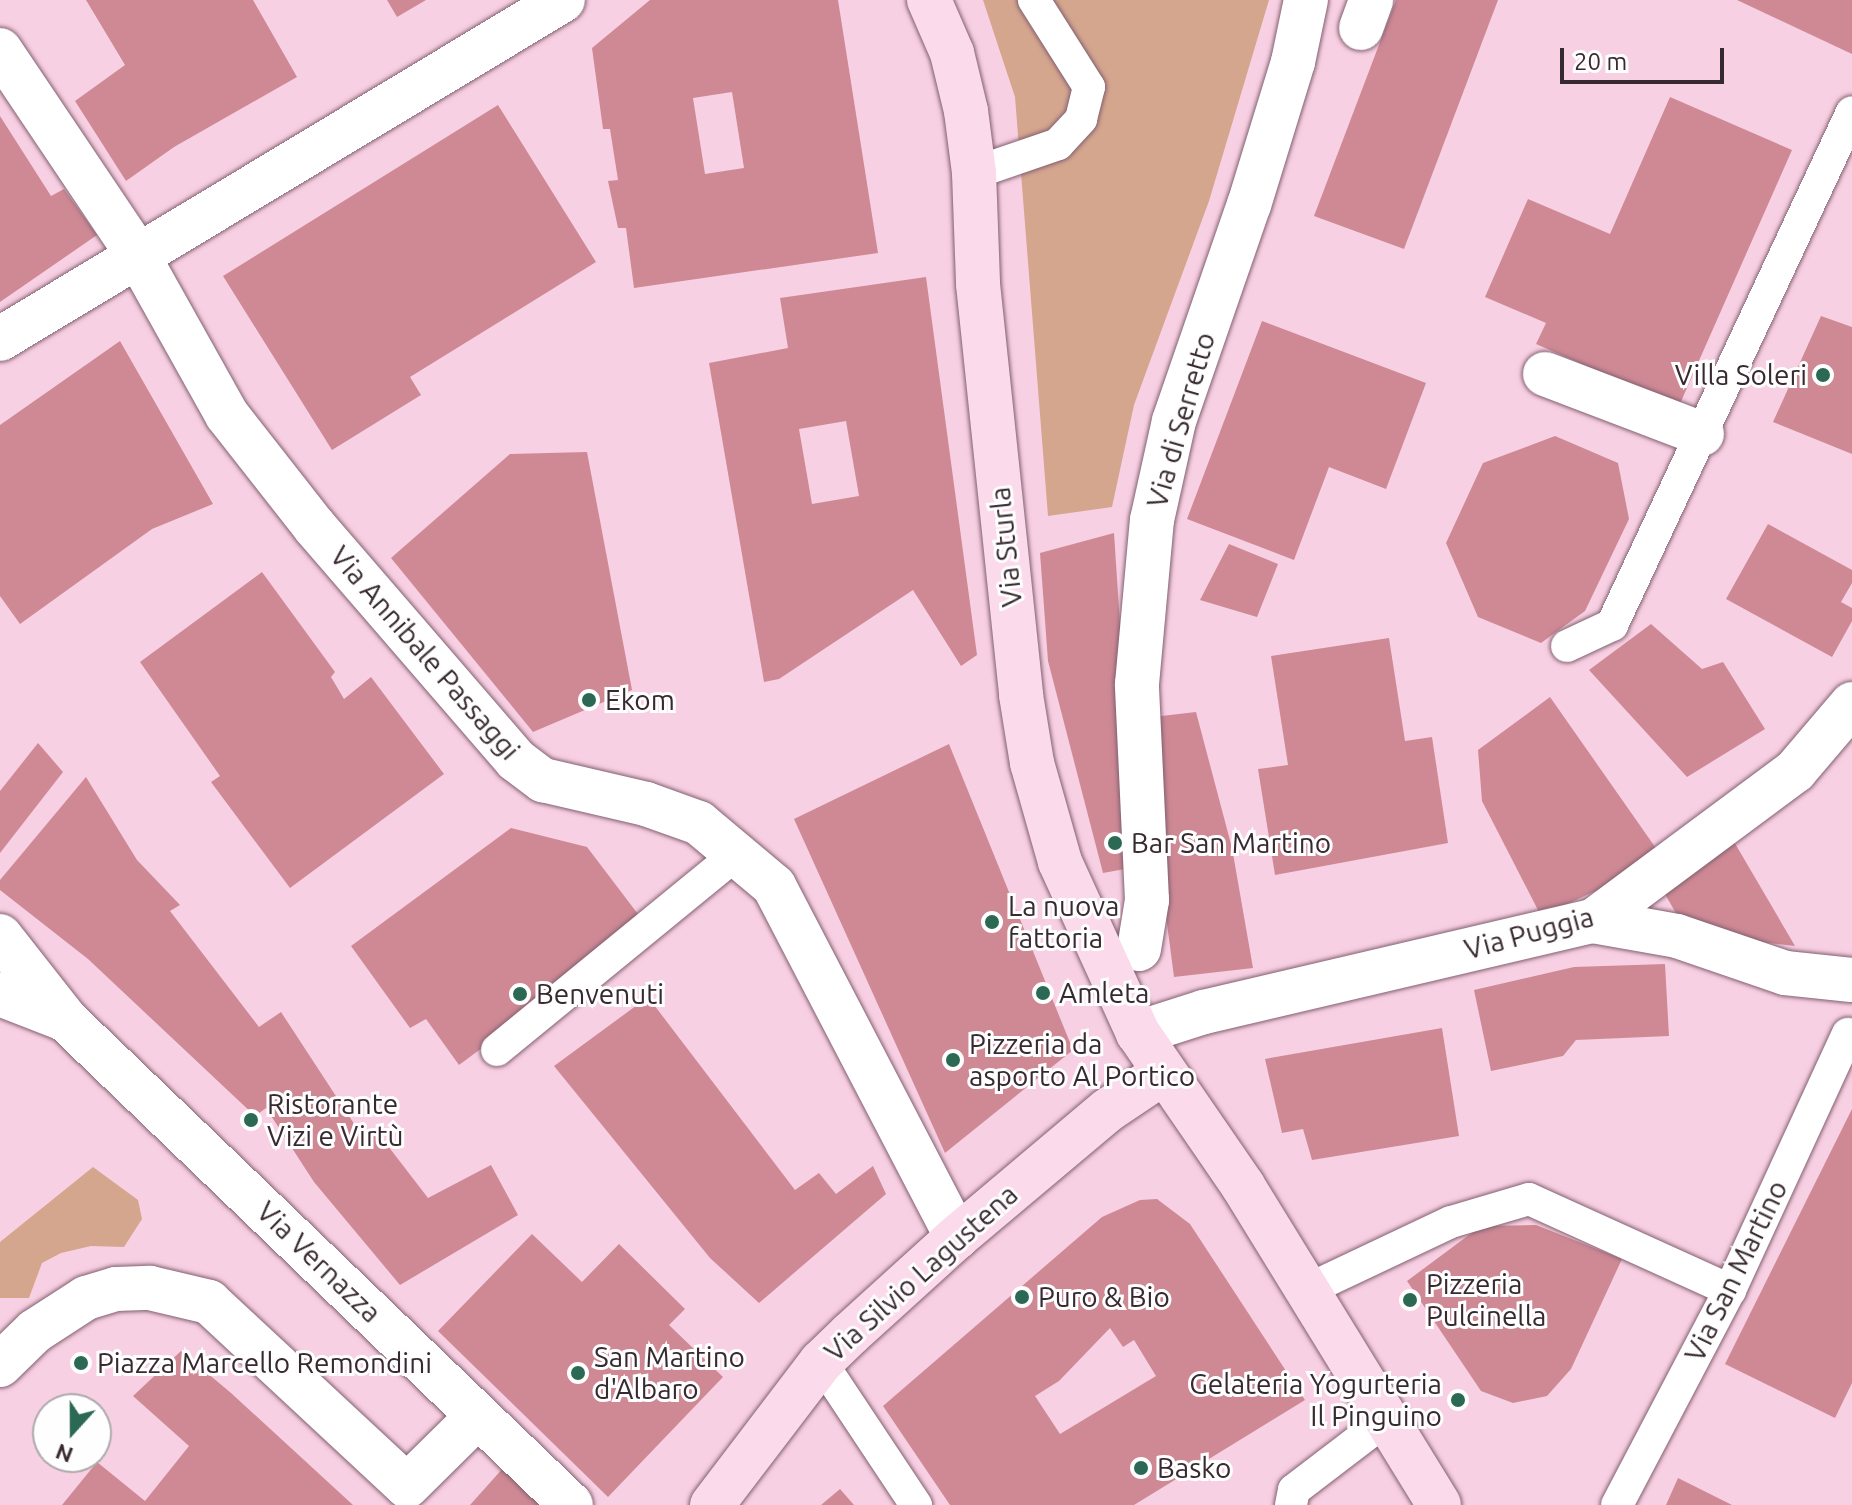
<!DOCTYPE html>
<html>
<head>
<meta charset="utf-8">
<style>
	body { margin:0 }
	#map { position:relative; width:1852px; height:1505px; overflow:hidden; background:#f8d0e3; font-family:Ubuntu,sans-serif }
	div>[style] { position:absolute }
	.green>* { inset:0; background:#d5a68e }
	.building>* { inset:0; background:#ce8995 }
	.roads { filter:drop-shadow(0 0 2px #826070) drop-shadow(0 0 2px #826070) }
	.lane>* { height:32px; margin:-16px; padding:0 16px; transform-origin:16px; border-radius:16px; background:#fff }
	.street>* { height:44px; margin:-22px; padding:0 22px; transform-origin:22px; border-radius:22px; background:#fff }
	.secondary>* { height:44px; margin:-22px; padding:0 22px; transform-origin:22px; border-radius:22px; background:#fadaeb }
	.dots>* { width:22px; height:22px; translate:-50% -50%; box-sizing:border-box; border:4px solid #fefefe; border-radius:50% }
	span { translate:-50% -50%; white-space:nowrap; text-align:center; line-height:1.15; -webkit-text-stroke:6px #fefefe; paint-order:stroke }
	.poi-label { font-size:28px; color:#372930 }
	.right { translate:-100% -50%; text-align:right }
	.left { translate:0 -50%; text-align:left }
	.street-label { font-size:28px; color:#372930 }
	.north { position:absolute; left:32px; top:1393px; width:80px; height:80px; box-sizing:border-box; background:#fefefe; border:2px solid #aea9ac; border-radius:50%; rotate:201deg; font-size:22px; font-weight:700; line-height:32px; text-align:center; color:#372930 }
	.north::after { content:''; display:block; margin:auto; width:28px; height:36px; background:#2c6954; clip-path:polygon(50% 0,100% 100%,50% 72%,0 100%) }
	.scale { position:absolute; left:1560px; top:48px; width:164px; height:36px; box-sizing:border-box; border:4px solid #372930; border-top:0; padding-left:10px; font-size:24px; line-height:28px; white-space:nowrap; color:#372930; -webkit-text-stroke:6px #fefefe; paint-order:stroke }
</style>
</head>
<body>
<div id="map">
	<div class="green">
		<i style="clip-path:polygon(983px 0,1269px 0,1209px 201px,1134px 405px,1112px 507px,1048px 516px,1015px 97px)"></i>
		<i style="clip-path:polygon(93px 1167px,138px 1200px,142px 1219px,124px 1247px,91px 1246px,61px 1253px,42px 1263px,29px 1298px,0 1298px,0 1242px)"></i>
	</div>
	<div class="building">
		<i style="clip-path:polygon(86px 0,253px 0,297px 77px,174px 147px,126px 181px,75px 101px,125px 65px)"></i>
		<i style="clip-path:polygon(387px 0,426px 0,397px 17px)"></i>
		<i style="clip-path:polygon(evenodd,650px 0,838px 0,878px 253px,634px 288px,626px 228px,618px 228px,608px 181px,618px 180px,610px 129px,603px 129px,592px 48px,650px 0,732px 92px,744px 168px,705px 174px,693px 98px,732px 92px)"></i>
		<i style="clip-path:polygon(1396px 0,1498px 0,1404px 249px,1314px 216px)"></i>
		<i style="clip-path:polygon(1737px 0,1852px 0,1852px 54px)"></i>
		<i style="clip-path:polygon(1670px 97px,1792px 150px,1679px 406px,1536px 344px,1546px 323px,1485px 297px,1528px 199px,1610px 234px)"></i>
		<i style="clip-path:polygon(498px 105px,596px 262px,410px 377px,421px 395px,332px 450px,223px 276px)"></i>
		<i style="clip-path:polygon(0 116px,51px 196px,64px 189px,97px 235px,0 302px)"></i>
		<i style="clip-path:polygon(evenodd,926px 277px,977px 655px,961px 666px,913px 590px,779px 679px,764px 682px,709px 363px,788px 348px,780px 298px,926px 277px,846px 421px,859px 496px,812px 504px,799px 429px,846px 421px)"></i>
		<i style="clip-path:polygon(1821px 316px,1852px 327px,1852px 454px,1773px 422px)"></i>
		<i style="clip-path:polygon(1262px 321px,1426px 383px,1386px 489px,1329px 467px,1294px 560px,1187px 519px)"></i>
		<i style="clip-path:polygon(120px 341px,213px 504px,152px 529px,20px 624px,0 596px,0 425px)"></i>
		<i style="clip-path:polygon(1555px 436px,1618px 463px,1629px 519px,1585px 611px,1541px 643px,1478px 617px,1446px 543px,1483px 463px)"></i>
		<i style="clip-path:polygon(587px 452px,632px 690px,533px 732px,391px 558px,510px 454px)"></i>
		<i style="clip-path:polygon(1768px 524px,1852px 570px,1852px 583px,1841px 602px,1852px 608px,1852px 621px,1832px 657px,1726px 599px)"></i>
		<i style="clip-path:polygon(1114px 533px,1136px 867px,1103px 873px,1048px 661px,1040px 553px)"></i>
		<i style="clip-path:polygon(1229px 544px,1278px 564px,1257px 617px,1200px 600px)"></i>
		<i style="clip-path:polygon(262px 572px,335px 672px,331px 677px,344px 699px,371px 677px,444px 774px,290px 888px,211px 782px,220px 776px,140px 662px)"></i>
		<i style="clip-path:polygon(1651px 624px,1702px 669px,1723px 662px,1765px 729px,1687px 777px,1589px 670px)"></i>
		<i style="clip-path:polygon(1389px 638px,1405px 741px,1432px 737px,1448px 843px,1275px 875px,1258px 769px,1288px 765px,1271px 656px)"></i>
		<i style="clip-path:polygon(1550px 697px,1660px 854px,1641px 870px,1541px 916px,1482px 801px,1478px 750px)"></i>
		<i style="clip-path:polygon(1196px 712px,1232px 848px,1253px 968px,1174px 977px,1159px 863px,1153px 717px)"></i>
		<i style="clip-path:polygon(38px 743px,63px 772px,0 853px,0 791px)"></i>
		<i style="clip-path:polygon(949px 744px,1073px 1050px,945px 1153px,794px 819px)"></i>
		<i style="clip-path:polygon(86px 777px,137px 860px,180px 905px,170px 911px,259px 1027px,281px 1012px,366px 1142px,378px 1133px,428px 1198px,491px 1165px,518px 1215px,400px 1285px,314px 1182px,266px 1108px,255px 1116px,88px 959px,0 890px,0 880px)"></i>
		<i style="clip-path:polygon(511px 828px,587px 847px,647px 926px,459px 1065px,426px 1019px,410px 1028px,351px 946px)"></i>
		<i style="clip-path:polygon(1733px 840px,1795px 946px,1688px 934px,1662px 889px)"></i>
		<i style="clip-path:polygon(1665px 964px,1669px 1036px,1576px 1040px,1563px 1056px,1491px 1071px,1474px 990px,1574px 967px)"></i>
		<i style="clip-path:polygon(648px 997px,795px 1190px,819px 1173px,836px 1194px,873px 1166px,886px 1194px,759px 1303px,710px 1258px,554px 1066px)"></i>
		<i style="clip-path:polygon(1442px 1028px,1459px 1136px,1312px 1160px,1303px 1129px,1282px 1133px,1265px 1059px)"></i>
		<i style="clip-path:polygon(1852px 1109px,1852px 1383px,1835px 1418px,1725px 1364px)"></i>
		<i style="clip-path:polygon(evenodd,1157px 1199px,1190px 1224px,1305px 1400px,1134px 1505px,950px 1505px,883px 1406px,1102px 1217px,1140px 1200px,1157px 1199px,1110px 1328px,1123px 1347px,1134px 1340px,1156px 1376px,1060px 1434px,1035px 1396px,1059px 1381px,1110px 1328px)"></i>
		<i style="clip-path:polygon(1536px 1225px,1622px 1259px,1571px 1369px,1547px 1396px,1513px 1403px,1481px 1391px,1407px 1281px,1481px 1226px)"></i>
		<i style="clip-path:polygon(532px 1234px,582px 1282px,619px 1244px,685px 1309px,669px 1325px,723px 1377px,608px 1497px,438px 1331px)"></i>
		<i style="clip-path:polygon(181px 1351px,231px 1393px,353px 1505px,62px 1505px,97px 1462px,145px 1501px,189px 1446px,133px 1396px)"></i>
		<i style="clip-path:polygon(504px 1467px,543px 1505px,470px 1505px)"></i>
		<i style="clip-path:polygon(1678px 1478px,1732px 1505px,1666px 1505px)"></i>
		<i style="clip-path:polygon(840px 1489px,854px 1505px,821px 1505px)"></i>
	</div>
	<div class="roads">
		<div class="lane">
			<i style="left:974px;top:173px;width:89px;rotate:-19deg"></i>
			<i style="left:1058px;top:144px;width:34px;rotate:-47deg"></i>
			<i style="left:1081px;top:119px;width:33px;rotate:-76deg"></i>
			<i style="left:1089px;top:87px;width:103px;rotate:-122.3deg"></i>
			<i style="left:1567px;top:646px;width:50px;rotate:-25deg"></i>
			<i style="left:1612px;top:625px;width:566px;rotate:-64.93deg"></i>
			<i style="left:497px;top:1050px;width:313px;rotate:-39.3deg"></i>
			<i style="left:1307px;top:1290px;width:159px;rotate:-25.3deg"></i>
			<i style="left:1451px;top:1222px;width:81px;rotate:-16.4deg"></i>
			<i style="left:1529px;top:1199px;width:221px;rotate:24.4deg"></i>
			<i style="left:821px;top:1362px;width:172px;rotate:56.4deg"></i>
			<i style="left:1291px;top:1505px;width:15px;rotate:-79deg"></i>
			<i style="left:1294px;top:1490px;width:117px;rotate:-37.4deg"></i>
			<i style="left:1617px;top:1505px;width:243px;rotate:-62.3deg"></i>
			<i style="left:1730px;top:1290px;width:282px;rotate:-65.3deg"></i>
		</div>
		<div class="street">
			<i style="left:1361px;top:28px;width:30px;rotate:-70deg"></i>
			<i style="left:0;top:50px;width:246px;rotate:56.1deg"></i>
			<i style="left:137px;top:254px;width:184px;rotate:60.8deg"></i>
			<i style="left:227px;top:415px;width:141px;rotate:51.9deg"></i>
			<i style="left:314px;top:526px;width:309px;rotate:49.2deg"></i>
			<i style="left:516px;top:760px;width:34px;rotate:37deg"></i>
			<i style="left:543px;top:780px;width:106px;rotate:13.1deg"></i>
			<i style="left:646px;top:804px;width:56px;rotate:19.7deg"></i>
			<i style="left:699px;top:823px;width:98px;rotate:40deg"></i>
			<i style="left:774px;top:886px;width:396px;rotate:62.5deg"></i>
			<i style="left:0;top:339px;width:657px;rotate:-31.05deg"></i>
			<i style="left:1545px;top:374px;width:168px;rotate:20.9deg"></i>
			<i style="left:1593px;top:921px;width:85px;rotate:10.1deg"></i>
			<i style="left:1677px;top:936px;width:114px;rotate:18.9deg"></i>
			<i style="left:1785px;top:973px;width:67px;rotate:6deg"></i>
			<i style="left:0;top:936px;width:107px;rotate:51.8deg"></i>
			<i style="left:66px;top:1020px;width:700px;rotate:43.84deg"></i>
			<i style="left:1139px;top:949px;width:50px;rotate:-80.7deg"></i>
			<i style="left:1147px;top:900px;width:216px;rotate:-92.7deg"></i>
			<i style="left:1137px;top:684px;width:165px;rotate:-84.8deg"></i>
			<i style="left:1152px;top:520px;width:101px;rotate:-77.5deg"></i>
			<i style="left:1174px;top:421px;width:229px;rotate:-70.9deg"></i>
			<i style="left:1249px;top:205px;width:150px;rotate:-72.9deg"></i>
			<i style="left:1293px;top:62px;width:63px;rotate:-78.2deg"></i>
			<i style="left:0;top:994px;width:69px;rotate:21.3deg"></i>
			<i style="left:1138px;top:1033px;width:69px;rotate:-17.7deg"></i>
			<i style="left:1204px;top:1012px;width:400px;rotate:-13.2deg"></i>
			<i style="left:1593px;top:921px;width:252px;rotate:-36.6deg"></i>
			<i style="left:1795px;top:771px;width:88px;rotate:-49.6deg"></i>
			<i style="left:0;top:1365px;width:49px;rotate:-44.2deg"></i>
			<i style="left:35px;top:1331px;width:61px;rotate:-32.9deg"></i>
			<i style="left:86px;top:1298px;width:31px;rotate:-17deg"></i>
			<i style="left:116px;top:1289px;width:34px;rotate:-2deg"></i>
			<i style="left:150px;top:1288px;width:61px;rotate:13.3deg"></i>
			<i style="left:209px;top:1302px;width:270px;rotate:42.9deg"></i>
			<i style="left:407px;top:1486px;width:98px;rotate:-44.6deg"></i>
		</div>
		<div class="secondary">
			<i style="left:929px;top:0;width:58px;rotate:66.5deg"></i>
			<i style="left:952px;top:53px;width:60px;rotate:76.4deg"></i>
			<i style="left:966px;top:111px;width:63px;rotate:82.6deg"></i>
			<i style="left:974px;top:173px;width:111px;rotate:87.9deg"></i>
			<i style="left:978px;top:284px;width:413px;rotate:84deg"></i>
			<i style="left:1021px;top:695px;width:69px;rotate:80.8deg"></i>
			<i style="left:1032px;top:763px;width:103px;rotate:74.2deg"></i>
			<i style="left:1060px;top:862px;width:188px;rotate:65.5deg"></i>
			<i style="left:1138px;top:1033px;width:186px;rotate:55.5deg"></i>
			<i style="left:1243px;top:1186px;width:374px;rotate:58.4deg"></i>
			<i style="left:712px;top:1505px;width:180px;rotate:-52.7deg"></i>
			<i style="left:821px;top:1362px;width:40px;rotate:-44deg"></i>
			<i style="left:850px;top:1334px;width:144px;rotate:-42.2deg"></i>
			<i style="left:957px;top:1237px;width:197px;rotate:-40.1deg"></i>
			<i style="left:1108px;top:1110px;width:66px;rotate:-33.9deg"></i>
		</div>
	</div>
	<div class="dots">
		<i style="left:1823px;top:375px;background:#2c6954"></i>
		<i style="left:589px;top:700px;background:#2c6954"></i>
		<i style="left:1115px;top:843px;background:#2c6954"></i>
		<i style="left:992px;top:922px;background:#2c6954"></i>
		<i style="left:1043px;top:993px;background:#2c6954"></i>
		<i style="left:520px;top:994px;background:#2c6954"></i>
		<i style="left:953px;top:1060px;background:#2c6954"></i>
		<i style="left:251px;top:1120px;background:#2c6954"></i>
		<i style="left:1022px;top:1297px;background:#2c6954"></i>
		<i style="left:1410px;top:1300px;background:#2c6954"></i>
		<i style="left:81px;top:1363px;background:#2c6954"></i>
		<i style="left:578px;top:1373px;background:#2c6954"></i>
		<i style="left:1458px;top:1400px;background:#2c6954"></i>
		<i style="left:1141px;top:1468px;background:#2c6954"></i>
	</div>
	<div class="poi-label">
		<span class="right" style="left:1807px;top:375px">Villa Soleri</span>
		<span class="left" style="left:605px;top:700px">Ekom</span>
		<span class="left" style="left:1131px;top:843px">Bar San Martino</span>
		<span class="left" style="left:1008px;top:922px">La nuova<br>fattoria</span>
		<span class="left" style="left:1059px;top:993px">Amleta</span>
		<span class="left" style="left:536px;top:994px">Benvenuti</span>
		<span class="left" style="left:969px;top:1060px">Pizzeria da<br>asporto Al Portico</span>
		<span class="left" style="left:267px;top:1120px">Ristorante<br>Vizi e Virtù</span>
		<span class="left" style="left:1426px;top:1300px">Pizzeria<br>Pulcinella</span>
		<span class="left" style="left:1038px;top:1297px">Puro &amp; Bio</span>
		<span class="left" style="left:594px;top:1373px">San Martino<br>d'Albaro</span>
		<span class="left" style="left:97px;top:1363px">Piazza Marcello Remondini</span>
		<span class="right" style="left:1442px;top:1400px">Gelateria Yogurteria<br>Il Pinguino</span>
		<span class="left" style="left:1157px;top:1468px">Basko</span>
	</div>
	<div class="street-label">
		<span style="left:1181px;top:420px;rotate:-74deg">Via di Serretto</span>
		<span style="left:1006px;top:547px;rotate:-96deg">Via Sturla</span>
		<span style="left:425px;top:653px;rotate:49deg">Via Annibale Passaggi</span>
		<span style="left:1529px;top:933px;rotate:-15deg">Via Puggia</span>
		<span style="left:319px;top:1262px;rotate:44deg">Via Vernazza</span>
		<span style="left:1736px;top:1271px;rotate:-64deg">Via San Martino</span>
		<span style="left:921px;top:1273px;rotate:-42deg">Via Silvio Lagustena</span>
	</div>
	<div class="north">N</div>
	<div class="scale">20 m</div>
</div>
</body>
</html>
